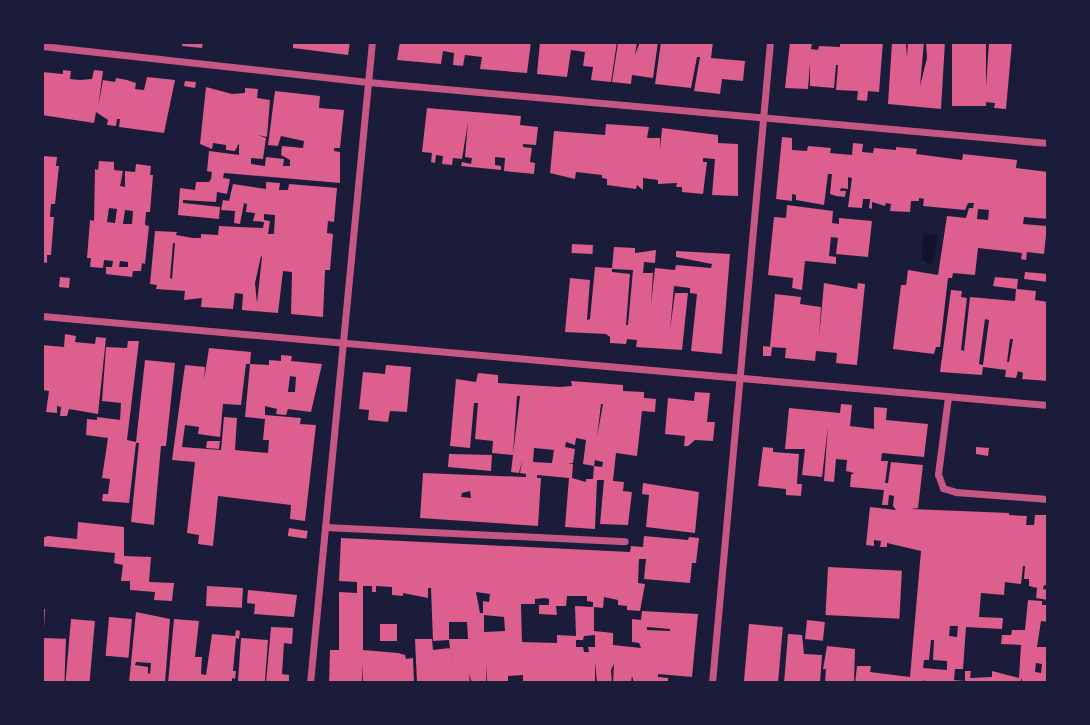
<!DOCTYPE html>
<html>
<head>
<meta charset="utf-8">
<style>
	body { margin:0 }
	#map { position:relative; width:1090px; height:725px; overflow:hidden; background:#1b1b3a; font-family:"DejaVu Sans",sans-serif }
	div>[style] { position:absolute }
	.water>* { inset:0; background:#12122b }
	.building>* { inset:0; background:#dd5f8e; transform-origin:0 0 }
	.minor>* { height:7px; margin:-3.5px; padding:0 3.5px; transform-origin:3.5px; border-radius:3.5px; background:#c65784 }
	span { translate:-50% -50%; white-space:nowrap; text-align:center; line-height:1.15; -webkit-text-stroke:7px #1b1b3a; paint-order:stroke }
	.frame { position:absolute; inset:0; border:44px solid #1b1b3a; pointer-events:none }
</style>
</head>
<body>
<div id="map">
	<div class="water">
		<i style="clip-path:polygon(924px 233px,937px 235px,934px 261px,930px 265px,921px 259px)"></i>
	</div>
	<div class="building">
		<i style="clip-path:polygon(183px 42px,203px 42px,202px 48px,182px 46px)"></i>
		<i style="clip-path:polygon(293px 42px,350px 42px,348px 55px,293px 48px)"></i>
		<i style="clip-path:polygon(400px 42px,531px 42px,527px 73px,480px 69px,482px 57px,465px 55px,463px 66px,453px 65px,454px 53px,443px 51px,441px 64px,397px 60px)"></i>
		<i style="clip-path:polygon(540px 42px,617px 42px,611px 82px,591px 80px,593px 67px,583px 66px,585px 52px,571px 50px,567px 77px,537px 74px)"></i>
		<i style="clip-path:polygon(637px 42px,635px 55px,640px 42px,658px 42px,653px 78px,632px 75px,631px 84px,612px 82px,618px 43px)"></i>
		<i style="clip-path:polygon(661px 42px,713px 42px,711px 58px,745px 61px,743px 81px,722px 79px,720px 94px,694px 91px,700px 57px,697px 57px,691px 88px,655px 84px)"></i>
		<i style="clip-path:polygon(790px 42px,812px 43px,811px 49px,818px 50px,819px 46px,840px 47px,840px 42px,883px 42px,879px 92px,868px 91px,867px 101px,857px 100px,858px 91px,836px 90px,838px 65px,836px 65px,834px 88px,810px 86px,810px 63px,808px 89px,785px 88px)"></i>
		<i style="clip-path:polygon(892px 42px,906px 42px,907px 58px,908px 42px,924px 42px,920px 86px,927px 58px,926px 42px,945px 42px,941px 109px,888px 104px)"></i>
		<i style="left:952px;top:42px;width:34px;height:64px"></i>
		<i style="clip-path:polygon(989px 42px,1012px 42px,1006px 109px,994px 108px,995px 103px,985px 102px)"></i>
		<i style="clip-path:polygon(63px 70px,71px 71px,70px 79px,80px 80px,92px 79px,94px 70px,103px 71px,98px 107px,103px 80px,115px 82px,116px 78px,127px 80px,136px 83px,135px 89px,144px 90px,147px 77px,175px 80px,164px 133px,119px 127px,120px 119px,117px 119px,116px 126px,107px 125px,108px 120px,96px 112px,94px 123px,42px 115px,42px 72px,63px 74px)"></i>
		<i style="clip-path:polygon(185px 81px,196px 82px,195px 88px,184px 86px)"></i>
		<i style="clip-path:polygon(206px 87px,232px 94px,245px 93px,245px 88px,258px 89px,257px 98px,270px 100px,267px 137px,258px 135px,266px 138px,263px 159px,251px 158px,251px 164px,265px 166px,266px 157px,284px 159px,283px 166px,290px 166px,290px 160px,281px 155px,282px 146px,303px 148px,304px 141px,281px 136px,278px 146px,268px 145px,275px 91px,320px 96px,319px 108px,344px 110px,340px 148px,334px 148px,334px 151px,340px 152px,340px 183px,224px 173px,223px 178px,230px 179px,227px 194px,217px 192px,216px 202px,183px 200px,183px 203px,220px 207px,219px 219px,178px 215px,180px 188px,195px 190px,196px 182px,209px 182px,211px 179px,212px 172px,207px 171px,209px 151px,239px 155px,239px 143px,235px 151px,226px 150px,226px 145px,213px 143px,212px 149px,200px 144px)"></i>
		<i style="clip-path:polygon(427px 108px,521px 116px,520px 125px,538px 127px,536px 145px,523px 144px,523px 147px,532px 148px,530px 162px,535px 163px,534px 174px,504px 171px,505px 158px,495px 157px,495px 165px,501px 166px,501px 170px,461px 166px,462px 162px,471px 164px,472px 158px,465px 157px,468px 122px,462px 159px,453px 158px,452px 165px,442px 164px,443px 156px,436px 155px,435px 163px,431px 162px,432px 153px,422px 152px)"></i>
		<i style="clip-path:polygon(606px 124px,649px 127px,647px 138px,660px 138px,660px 149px,662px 128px,718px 135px,718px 143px,738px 144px,738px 196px,712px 195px,715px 159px,703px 158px,703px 162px,707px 162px,703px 194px,682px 192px,682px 187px,676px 187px,677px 183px,658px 184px,658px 180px,643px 178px,643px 190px,637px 185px,636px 189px,607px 185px,607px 179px,602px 178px,602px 175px,576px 172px,575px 179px,550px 173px,554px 131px,605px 135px)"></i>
		<i style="clip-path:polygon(evenodd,782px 137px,792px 138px,792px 150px,807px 151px,808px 146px,831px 148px,830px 153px,852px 155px,853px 143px,863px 144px,862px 152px,873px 153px,874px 148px,896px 150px,896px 147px,917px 149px,916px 154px,962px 160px,963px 154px,1017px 160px,1016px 168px,1048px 172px,1048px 219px,1024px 217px,1023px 224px,1047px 226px,1044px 254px,1027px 252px,1026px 260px,1021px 259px,1022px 253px,978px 248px,975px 275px,953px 273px,952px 278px,948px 278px,940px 347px,936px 347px,934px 354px,893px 349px,901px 285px,906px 285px,908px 270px,938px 275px,947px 216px,966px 218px,969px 208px,973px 208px,974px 203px,968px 203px,965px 210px,923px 206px,924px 199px,919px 198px,919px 201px,911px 201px,910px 212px,890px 211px,891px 204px,886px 203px,885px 206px,872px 202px,872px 209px,869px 208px,870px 199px,863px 199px,862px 208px,848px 207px,852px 178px,848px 177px,848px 189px,841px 188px,840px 191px,846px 191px,845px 197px,836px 196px,830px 194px,832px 174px,828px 174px,824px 205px,796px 200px,796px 195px,792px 194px,792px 201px,776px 199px,782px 137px,978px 209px,989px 210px,988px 220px,977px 219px,978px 209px)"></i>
		<i style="clip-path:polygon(42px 156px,57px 157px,56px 166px,59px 166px,55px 204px,51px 204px,50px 217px,54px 217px,51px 255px,47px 255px,47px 263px,42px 262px)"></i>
		<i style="clip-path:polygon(evenodd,99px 161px,114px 162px,114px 170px,123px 171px,120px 186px,125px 187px,125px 171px,135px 172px,136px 164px,151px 166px,150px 175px,153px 175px,150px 212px,146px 212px,145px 225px,149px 226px,145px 264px,142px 263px,141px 271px,133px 271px,132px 277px,106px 274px,106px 267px,112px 267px,113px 261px,104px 260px,103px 268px,90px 267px,91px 258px,87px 258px,90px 220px,94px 221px,95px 169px,98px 170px,99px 161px,109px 208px,117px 209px,115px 223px,107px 222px,109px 208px,99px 161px,125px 210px,133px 211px,132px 224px,123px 224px,125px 210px,99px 161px,120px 261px,128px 262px,128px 267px,119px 267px,120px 261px)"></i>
		<i style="clip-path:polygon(evenodd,266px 182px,280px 183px,279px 190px,288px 190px,289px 184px,337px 188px,334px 222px,328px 221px,327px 233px,333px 234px,330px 270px,325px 270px,323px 317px,291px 314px,292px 272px,283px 271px,278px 313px,242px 310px,243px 294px,235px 293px,233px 309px,201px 307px,202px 298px,184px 300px,185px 291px,156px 289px,157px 285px,150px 284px,155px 231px,177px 232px,176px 235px,193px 238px,201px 238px,201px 234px,218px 235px,219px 226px,263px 228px,264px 222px,253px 221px,255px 213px,246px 212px,247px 204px,244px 203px,240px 224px,234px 223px,235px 211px,221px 210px,223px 200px,229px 201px,233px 184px,266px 189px,266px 182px,264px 214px,275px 215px,274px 234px,268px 234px,270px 221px,264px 220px,264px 214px,266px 182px,173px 243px,175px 243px,172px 279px,170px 278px,173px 243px,266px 182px,261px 256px,262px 257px,257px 303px,255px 283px,261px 256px)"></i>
		<i style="clip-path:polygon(787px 205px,833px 211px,832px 223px,839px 224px,839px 218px,872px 221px,868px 257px,836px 254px,838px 238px,831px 237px,829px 256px,836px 257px,836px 264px,805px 261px,802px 290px,792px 288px,793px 278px,768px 275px,774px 217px,786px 218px)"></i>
		<i style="left:572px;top:244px;width:21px;height:9px;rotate:3deg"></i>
		<i style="clip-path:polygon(evenodd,614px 247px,635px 248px,635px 253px,656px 250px,655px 263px,644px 262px,643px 273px,653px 273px,651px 305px,655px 268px,675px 270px,676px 265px,711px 268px,712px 264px,676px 257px,676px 251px,730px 254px,722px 354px,691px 351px,697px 294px,690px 293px,690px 288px,674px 286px,670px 330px,675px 293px,688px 293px,682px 350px,636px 347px,637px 340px,627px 339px,626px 344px,610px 343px,610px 337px,606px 334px,565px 332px,570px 278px,590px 280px,587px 320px,590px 319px,595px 267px,612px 268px,614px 247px,612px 269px,633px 270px,628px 325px,626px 325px,630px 274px,612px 272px,612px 269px)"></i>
		<i style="clip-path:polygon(1025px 272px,1048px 274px,1048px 282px,1024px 279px)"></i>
		<i style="left:60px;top:277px;width:10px;height:10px;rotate:6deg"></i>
		<i style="clip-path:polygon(evenodd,995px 277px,1018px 279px,1017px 289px,1036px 291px,1035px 300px,1048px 302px,1048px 381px,1022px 379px,1023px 373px,1018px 371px,1016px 378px,1005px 377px,1006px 370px,983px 367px,982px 375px,940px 372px,951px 290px,962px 291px,961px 297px,967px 298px,961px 350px,964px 351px,970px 297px,1015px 301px,1016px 289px,993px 286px,995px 277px,985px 319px,989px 320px,983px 365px,979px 364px,985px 319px,995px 277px,1010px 339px,1013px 339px,1009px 362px,1007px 362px,1010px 339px)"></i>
		<i style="clip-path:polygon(824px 283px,857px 289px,858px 283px,865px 284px,857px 365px,836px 363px,837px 353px,816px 351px,815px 361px,785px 358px,786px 348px,770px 347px,775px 294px,801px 297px,800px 304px,821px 307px,819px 339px)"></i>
		<i style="clip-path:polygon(65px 334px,76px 336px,75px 342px,95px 344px,96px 337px,106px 338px,98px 414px,69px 409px,67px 416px,60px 416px,61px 407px,57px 406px,57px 413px,46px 412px,49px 391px,42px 390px,42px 345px,64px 347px)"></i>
		<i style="clip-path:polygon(128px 341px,139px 341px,127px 440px,136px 442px,145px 360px,175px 363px,166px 446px,161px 446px,154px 525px,131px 522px,139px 443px,136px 443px,129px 503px,102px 501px,103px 494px,108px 494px,110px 479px,102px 478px,108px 438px,86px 435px,87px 419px,97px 420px,97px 417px,120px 420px,121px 403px,102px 401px,106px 347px,127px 348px)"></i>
		<i style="clip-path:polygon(763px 346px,772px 347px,771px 356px,763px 356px)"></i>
		<i style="clip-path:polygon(evenodd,209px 348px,251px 352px,250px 364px,269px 365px,269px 360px,281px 361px,281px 355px,292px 356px,291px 361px,322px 364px,311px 412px,288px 409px,286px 415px,276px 414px,277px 409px,265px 406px,265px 415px,301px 418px,300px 424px,316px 425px,305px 521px,290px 519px,291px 505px,218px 496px,213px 546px,198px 544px,199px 535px,187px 533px,195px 462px,172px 460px,185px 365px,205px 367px,204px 380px,209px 348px,246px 364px,250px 364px,245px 417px,265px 419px,263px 440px,269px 440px,268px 453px,235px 450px,237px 418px,224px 417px,221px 450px,182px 447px,185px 425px,199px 427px,198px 434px,220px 437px,223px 404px,241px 405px,246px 364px,209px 348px,290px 376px,296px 377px,295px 392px,288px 392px,290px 376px)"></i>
		<i style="clip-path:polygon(386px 365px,411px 367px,407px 412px,390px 411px,388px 422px,368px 420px,369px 410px,359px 409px,363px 372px,385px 374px)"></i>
		<i style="clip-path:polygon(evenodd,478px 373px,498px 375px,498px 383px,560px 387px,572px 386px,571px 381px,623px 385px,623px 391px,644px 392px,644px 398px,656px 399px,655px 412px,642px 411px,637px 456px,616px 453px,613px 481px,624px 482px,623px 491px,632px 492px,628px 525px,600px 524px,604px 480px,597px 480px,595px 529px,565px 527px,569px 478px,537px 475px,537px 478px,541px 478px,538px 526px,420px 518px,423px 473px,526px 477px,526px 474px,520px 473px,522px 461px,519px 473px,511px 472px,520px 396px,517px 396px,513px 455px,492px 453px,493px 441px,475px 439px,478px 403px,474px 403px,470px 448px,450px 446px,456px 379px,476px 382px,478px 373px,601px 404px,603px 404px,597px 437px,601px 404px,478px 373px,576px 438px,586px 440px,583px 464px,594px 466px,595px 460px,603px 462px,602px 467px,594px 466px,593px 479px,586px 479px,586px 482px,572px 478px,573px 464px,568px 464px,573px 463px,575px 449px,565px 447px,566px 442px,575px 445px,576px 438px,478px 373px,534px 448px,554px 450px,552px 463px,533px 462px,534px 448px,478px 373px,470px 491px,471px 498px,461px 497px,462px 493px,470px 491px)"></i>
		<i style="clip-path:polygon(695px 392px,710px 393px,707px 422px,715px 422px,713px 441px,695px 440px,688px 446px,684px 446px,685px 436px,665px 434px,668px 398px,694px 401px)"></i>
		<i style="clip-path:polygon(evenodd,841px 404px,852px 405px,850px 426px,874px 429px,874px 407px,887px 408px,886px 420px,928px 424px,924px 457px,882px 453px,881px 461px,888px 461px,885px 483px,888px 483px,891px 462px,923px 465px,918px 508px,911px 509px,1009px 513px,1009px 515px,1027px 516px,1026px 525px,1034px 525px,1035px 515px,1048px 515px,1048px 586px,1044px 585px,1043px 589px,1048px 590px,1048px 600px,1036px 598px,1037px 588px,1029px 586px,1029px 579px,1024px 579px,1025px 566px,1023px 566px,1021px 584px,1005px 582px,1004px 595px,981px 593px,979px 617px,1003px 618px,1002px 629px,966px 627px,963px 669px,955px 669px,954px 680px,965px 681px,965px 671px,971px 671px,970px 678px,992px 677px,992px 671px,1019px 678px,1021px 645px,1001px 644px,1002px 635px,1011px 635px,1012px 630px,1025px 630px,1028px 600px,1042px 601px,1042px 605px,1048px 605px,1048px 622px,1041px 621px,1037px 647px,1048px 647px,1048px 683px,1023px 683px,1021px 678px,1021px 683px,927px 683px,923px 680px,923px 683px,855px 683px,857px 666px,871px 666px,870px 672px,910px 677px,921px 551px,887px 543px,887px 547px,880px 547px,881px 541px,874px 540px,874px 546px,866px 545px,870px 507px,896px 510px,893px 506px,894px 496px,889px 495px,888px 505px,882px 505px,884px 490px,850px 487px,851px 475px,854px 473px,846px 471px,847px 460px,836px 459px,834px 482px,824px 481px,828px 426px,822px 477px,802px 475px,805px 449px,785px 449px,789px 408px,840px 413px,841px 404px,950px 626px,958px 626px,957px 637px,949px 636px,950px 626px,841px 404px,931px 640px,934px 640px,933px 660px,947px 661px,947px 670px,923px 668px,924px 660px,929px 660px,931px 640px,841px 404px,1036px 663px,1042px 664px,1041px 673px,1035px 672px,1036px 663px)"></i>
		<i style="clip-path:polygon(207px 441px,220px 441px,219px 449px,206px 448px)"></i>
		<i style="clip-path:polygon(763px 447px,773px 448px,773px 452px,799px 454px,797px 484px,802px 484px,801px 496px,786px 495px,786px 489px,758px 486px)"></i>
		<i style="clip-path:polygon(976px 447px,989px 448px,988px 456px,976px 454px)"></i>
		<i style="clip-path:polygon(449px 454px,492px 455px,491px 471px,448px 467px)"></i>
		<i style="clip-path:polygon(643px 483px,699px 492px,695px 533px,646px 527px,649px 495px,642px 494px)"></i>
		<i style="clip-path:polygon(78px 522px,124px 527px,124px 556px,151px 557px,149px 582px,174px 583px,172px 601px,154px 600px,155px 592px,130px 590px,130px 581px,121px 581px,123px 565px,114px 563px,115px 553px,42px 546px,42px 538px,48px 536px,77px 539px)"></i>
		<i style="left:289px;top:528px;width:19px;height:8px;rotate:9deg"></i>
		<i style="clip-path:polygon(evenodd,644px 536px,688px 540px,689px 537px,699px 538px,696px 563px,692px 563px,690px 583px,644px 579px,646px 559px,639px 559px,638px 583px,645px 584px,640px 611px,627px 610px,627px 606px,618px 605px,618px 600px,604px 597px,603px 608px,594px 607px,594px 631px,613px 633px,613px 645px,641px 648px,639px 643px,632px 642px,632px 619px,641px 620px,642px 611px,698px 614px,692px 677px,658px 674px,658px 677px,668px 678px,668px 683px,634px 683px,632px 676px,631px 683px,613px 683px,614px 664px,611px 670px,612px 683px,597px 683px,595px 662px,595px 683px,523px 683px,523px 675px,508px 676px,508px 683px,487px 683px,486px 664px,486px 683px,472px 683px,469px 674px,470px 683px,417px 683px,415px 639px,432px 639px,433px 650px,450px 648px,453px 674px,449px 640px,433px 641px,431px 588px,428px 588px,428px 598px,403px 593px,403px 596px,392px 595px,392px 587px,376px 586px,376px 592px,372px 592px,372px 586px,363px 586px,363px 650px,398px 653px,405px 655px,406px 659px,413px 658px,414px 683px,363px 683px,363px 663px,362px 683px,329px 683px,330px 650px,339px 650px,339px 592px,357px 593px,357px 582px,339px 581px,341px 538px,630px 552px,631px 546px,643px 547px,644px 536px,476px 592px,490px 594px,489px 602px,483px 601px,483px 613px,480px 613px,476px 592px,644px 536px,567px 596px,587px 596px,587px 601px,593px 602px,593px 607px,575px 606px,576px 636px,557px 635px,557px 643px,522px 642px,521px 604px,535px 604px,535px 599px,545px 598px,549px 599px,549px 605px,539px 605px,539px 614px,557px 615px,556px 606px,566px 606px,567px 596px,644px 536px,484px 615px,504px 617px,505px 631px,484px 632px,484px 615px,644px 536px,449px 622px,467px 622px,468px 639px,449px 639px,449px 622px,644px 536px,647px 627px,670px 629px,670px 631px,647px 630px,647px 627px,644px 536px,595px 635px,595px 647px,588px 647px,589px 652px,584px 652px,583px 647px,576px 647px,576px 640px,583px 640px,584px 636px,595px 635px)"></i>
		<i style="left:828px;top:567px;width:74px;height:48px;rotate:3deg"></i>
		<i style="left:207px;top:586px;width:36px;height:20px;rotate:3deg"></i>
		<i style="clip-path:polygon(248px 590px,297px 595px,294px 617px,254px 614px,255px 604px,247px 603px)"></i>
		<i style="clip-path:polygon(42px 609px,45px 609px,44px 628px,42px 628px)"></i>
		<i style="clip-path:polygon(evenodd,136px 612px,170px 619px,165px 683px,129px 683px,136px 612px,136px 662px,151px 663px,150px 674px,148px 673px,148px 667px,135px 665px,136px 662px)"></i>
		<i style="left:109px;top:617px;width:23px;height:39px;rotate:5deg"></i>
		<i style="left:71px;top:619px;width:24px;height:64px;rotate:5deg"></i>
		<i style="clip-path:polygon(174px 619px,199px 621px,195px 657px,202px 657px,201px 674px,206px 675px,212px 634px,235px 636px,236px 630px,240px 631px,239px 639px,236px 638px,233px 671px,236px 671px,235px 679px,232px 678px,232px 683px,168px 683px)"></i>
		<i style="left:807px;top:620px;width:18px;height:19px;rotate:6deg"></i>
		<i style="left:397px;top:624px;width:17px;height:17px;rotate:90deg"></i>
		<i style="left:749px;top:624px;width:34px;height:59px;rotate:5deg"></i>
		<i style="clip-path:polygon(271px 627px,293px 628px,292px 644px,284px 643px,282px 674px,289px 675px,289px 683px,266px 683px)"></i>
		<i style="clip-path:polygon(788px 634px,802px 635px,804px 654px,822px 655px,820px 683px,784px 683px)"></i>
		<i style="left:42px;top:638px;width:24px;height:45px;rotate:2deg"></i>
		<i style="left:241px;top:638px;width:27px;height:45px;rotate:4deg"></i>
		<i style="clip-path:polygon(827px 646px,855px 649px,854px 683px,825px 683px,826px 669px,823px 669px)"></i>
	</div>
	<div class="minor">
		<i style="left:42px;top:46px;width:328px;rotate:6.3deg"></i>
		<i style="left:368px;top:82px;width:683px;rotate:5.13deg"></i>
		<i style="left:42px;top:316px;width:1010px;rotate:5.06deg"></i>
		<i style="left:948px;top:397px;width:78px;rotate:97.4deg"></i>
		<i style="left:938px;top:474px;width:15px;rotate:70deg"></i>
		<i style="left:943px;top:488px;width:14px;rotate:17deg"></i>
		<i style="left:956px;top:492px;width:92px;rotate:4.4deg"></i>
		<i style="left:325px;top:527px;width:300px;rotate:2.7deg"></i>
		<i style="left:310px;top:683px;width:644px;rotate:-84.48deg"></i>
		<i style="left:712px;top:683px;width:644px;rotate:-84.83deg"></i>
	</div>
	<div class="frame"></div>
</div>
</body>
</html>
